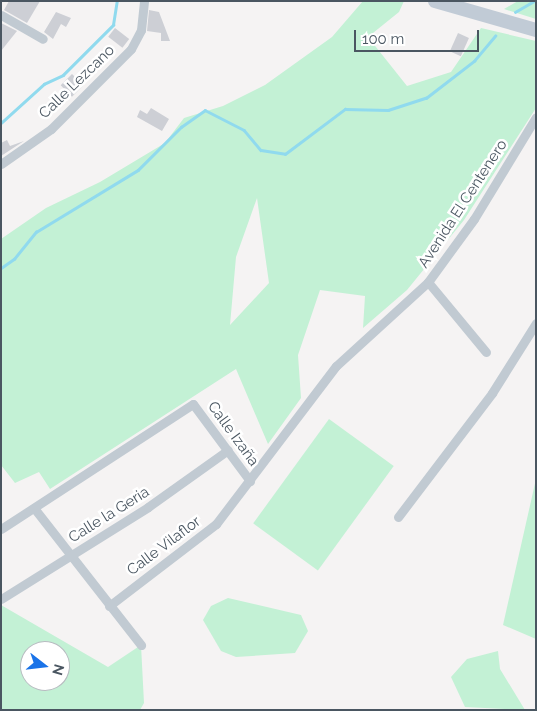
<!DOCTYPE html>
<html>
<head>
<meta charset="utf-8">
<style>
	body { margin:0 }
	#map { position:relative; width:537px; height:711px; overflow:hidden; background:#f5f3f3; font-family:Raleway,sans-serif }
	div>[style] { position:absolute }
	.green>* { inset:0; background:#c3f1d5; transform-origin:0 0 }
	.stream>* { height:2.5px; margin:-1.25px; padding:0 1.25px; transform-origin:1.25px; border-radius:1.25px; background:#90daee }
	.building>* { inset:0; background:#cdcfd5; transform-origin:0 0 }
	.minor>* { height:9px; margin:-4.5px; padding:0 4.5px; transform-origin:4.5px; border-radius:4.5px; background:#c1cad2 }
	.secondary>* { height:14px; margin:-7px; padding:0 7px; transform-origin:7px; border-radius:7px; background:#c1cbd6 }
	span { translate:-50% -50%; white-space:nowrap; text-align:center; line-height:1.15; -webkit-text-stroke:5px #fff; paint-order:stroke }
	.street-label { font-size:15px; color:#4a5661 }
	.frame { position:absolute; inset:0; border:2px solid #4a5661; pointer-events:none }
	.north { position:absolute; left:20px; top:641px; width:50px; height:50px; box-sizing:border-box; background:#fff; border:1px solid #b7bbc0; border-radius:50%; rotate:106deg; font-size:14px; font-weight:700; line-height:20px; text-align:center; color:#4a5661 }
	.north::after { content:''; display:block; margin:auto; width:18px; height:22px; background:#1a73e8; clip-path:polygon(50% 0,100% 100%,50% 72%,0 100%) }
	.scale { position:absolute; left:354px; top:30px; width:125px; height:22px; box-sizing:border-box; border:2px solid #4a5661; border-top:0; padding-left:6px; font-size:15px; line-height:18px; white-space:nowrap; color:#4a5661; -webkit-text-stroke:4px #fff; paint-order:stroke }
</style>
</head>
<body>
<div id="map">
	<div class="green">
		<i style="clip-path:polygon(evenodd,363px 1px,404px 1px,399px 12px,368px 37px,407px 86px,451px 72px,481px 28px,536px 41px,536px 108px,464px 220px,407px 290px,363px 328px,365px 296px,320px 290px,298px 355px,301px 398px,268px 444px,236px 369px,50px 489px,39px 472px,15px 483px,1px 465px,1px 239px,46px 208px,100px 182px,165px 143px,184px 118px,223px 106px,265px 85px,332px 37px,363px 1px,257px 198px,269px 283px,230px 325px,236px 257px,257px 198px)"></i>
		<i style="clip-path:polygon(518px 1px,536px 1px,536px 19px,504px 9px)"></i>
		<i style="left:329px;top:419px;width:80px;height:129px;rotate:36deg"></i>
		<i style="clip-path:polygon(536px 479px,536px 639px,503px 625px)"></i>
		<i style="clip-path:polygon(228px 598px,301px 615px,308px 631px,295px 653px,236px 657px,221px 651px,203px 620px,211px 606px)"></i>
		<i style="clip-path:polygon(evenodd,1px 605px,108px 667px,141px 645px,144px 703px,140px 710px,1px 710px,1px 605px,30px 651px,60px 651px,60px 681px,30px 681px,30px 651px)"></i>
		<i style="clip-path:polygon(498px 651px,500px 669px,525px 710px,465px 707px,451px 677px,467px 659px)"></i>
	</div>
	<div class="stream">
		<i style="left:515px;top:12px;width:22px;rotate:-30deg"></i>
		<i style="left:1px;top:123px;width:58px;rotate:-42.2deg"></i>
		<i style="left:44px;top:84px;width:21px;rotate:-25deg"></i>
		<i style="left:63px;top:75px;width:71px;rotate:-45deg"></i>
		<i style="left:113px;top:25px;width:24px;rotate:-81deg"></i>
		<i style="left:1px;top:268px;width:16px;rotate:-35deg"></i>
		<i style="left:14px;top:259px;width:35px;rotate:-51deg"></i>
		<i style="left:36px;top:232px;width:119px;rotate:-31.3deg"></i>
		<i style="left:138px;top:170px;width:61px;rotate:-45deg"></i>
		<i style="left:181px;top:127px;width:29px;rotate:-35deg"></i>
		<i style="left:205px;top:110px;width:44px;rotate:27.1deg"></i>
		<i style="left:244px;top:130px;width:26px;rotate:50deg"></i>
		<i style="left:261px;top:150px;width:24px;rotate:9deg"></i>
		<i style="left:285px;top:154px;width:75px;rotate:-36.9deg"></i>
		<i style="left:345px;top:109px;width:43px;rotate:1.3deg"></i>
		<i style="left:388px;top:110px;width:40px;rotate:-18deg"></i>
		<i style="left:426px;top:98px;width:61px;rotate:-37.6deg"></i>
		<i style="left:474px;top:61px;width:33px;rotate:-50deg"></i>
	</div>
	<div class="building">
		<i style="clip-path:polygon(9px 1px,40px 1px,27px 23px,4px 10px)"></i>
		<i style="clip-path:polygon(149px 10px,159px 12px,170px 41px,161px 41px,161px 33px,147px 31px)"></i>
		<i style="clip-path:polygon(56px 12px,71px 18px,66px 27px,61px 24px,53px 39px,44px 32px)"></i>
		<i style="clip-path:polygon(1px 23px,17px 31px,1px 51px)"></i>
		<i style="left:115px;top:28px;width:18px;height:11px;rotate:38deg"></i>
		<i style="left:458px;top:33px;width:12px;height:20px;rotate:24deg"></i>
		<i style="left:72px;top:74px;width:16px;height:16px;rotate:45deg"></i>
		<i style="clip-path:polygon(151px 108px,169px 119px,162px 131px,137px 117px,140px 110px,147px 114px)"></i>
		<i style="clip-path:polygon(7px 140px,10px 146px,24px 141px,1px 156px,1px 143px)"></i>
	</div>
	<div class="minor">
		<i style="left:1px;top:15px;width:48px;rotate:29.7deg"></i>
		<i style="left:1px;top:164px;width:61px;rotate:-35deg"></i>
		<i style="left:51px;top:129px;width:113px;rotate:-45deg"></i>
		<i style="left:131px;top:49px;width:21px;rotate:-62deg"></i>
		<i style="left:141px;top:30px;width:29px;rotate:-84deg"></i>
		<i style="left:428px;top:282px;width:91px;rotate:50.4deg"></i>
		<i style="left:34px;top:508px;width:174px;rotate:52deg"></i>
		<i style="left:398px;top:517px;width:156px;rotate:-52.8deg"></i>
		<i style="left:492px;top:393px;width:83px;rotate:-57.8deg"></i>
		<i style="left:1px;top:529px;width:229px;rotate:-33.1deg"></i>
		<i style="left:193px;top:404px;width:96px;rotate:53.5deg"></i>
		<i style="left:1px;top:599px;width:173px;rotate:-32deg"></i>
		<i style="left:148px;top:507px;width:98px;rotate:-35.5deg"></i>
		<i style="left:109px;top:606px;width:135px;rotate:-37.5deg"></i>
		<i style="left:216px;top:524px;width:198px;rotate:-52.8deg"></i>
		<i style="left:336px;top:366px;width:125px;rotate:-42.4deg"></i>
		<i style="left:428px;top:282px;width:78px;rotate:-53.9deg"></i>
		<i style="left:474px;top:219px;width:119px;rotate:-58.7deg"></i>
	</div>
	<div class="secondary">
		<i style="left:435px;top:1px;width:105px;rotate:16deg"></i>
	</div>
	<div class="street-label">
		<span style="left:77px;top:82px;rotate:-44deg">Calle Lezcano</span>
		<span style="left:463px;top:204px;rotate:-57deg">Avenida El Centenero</span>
		<span style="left:233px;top:434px;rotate:54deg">Calle Izaña</span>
		<span style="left:109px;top:515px;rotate:-32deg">Calle la Geria</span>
		<span style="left:164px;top:546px;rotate:-37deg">Calle Vilaflor</span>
	</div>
	<div class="frame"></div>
	<div class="north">N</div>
	<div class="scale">100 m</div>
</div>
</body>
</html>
